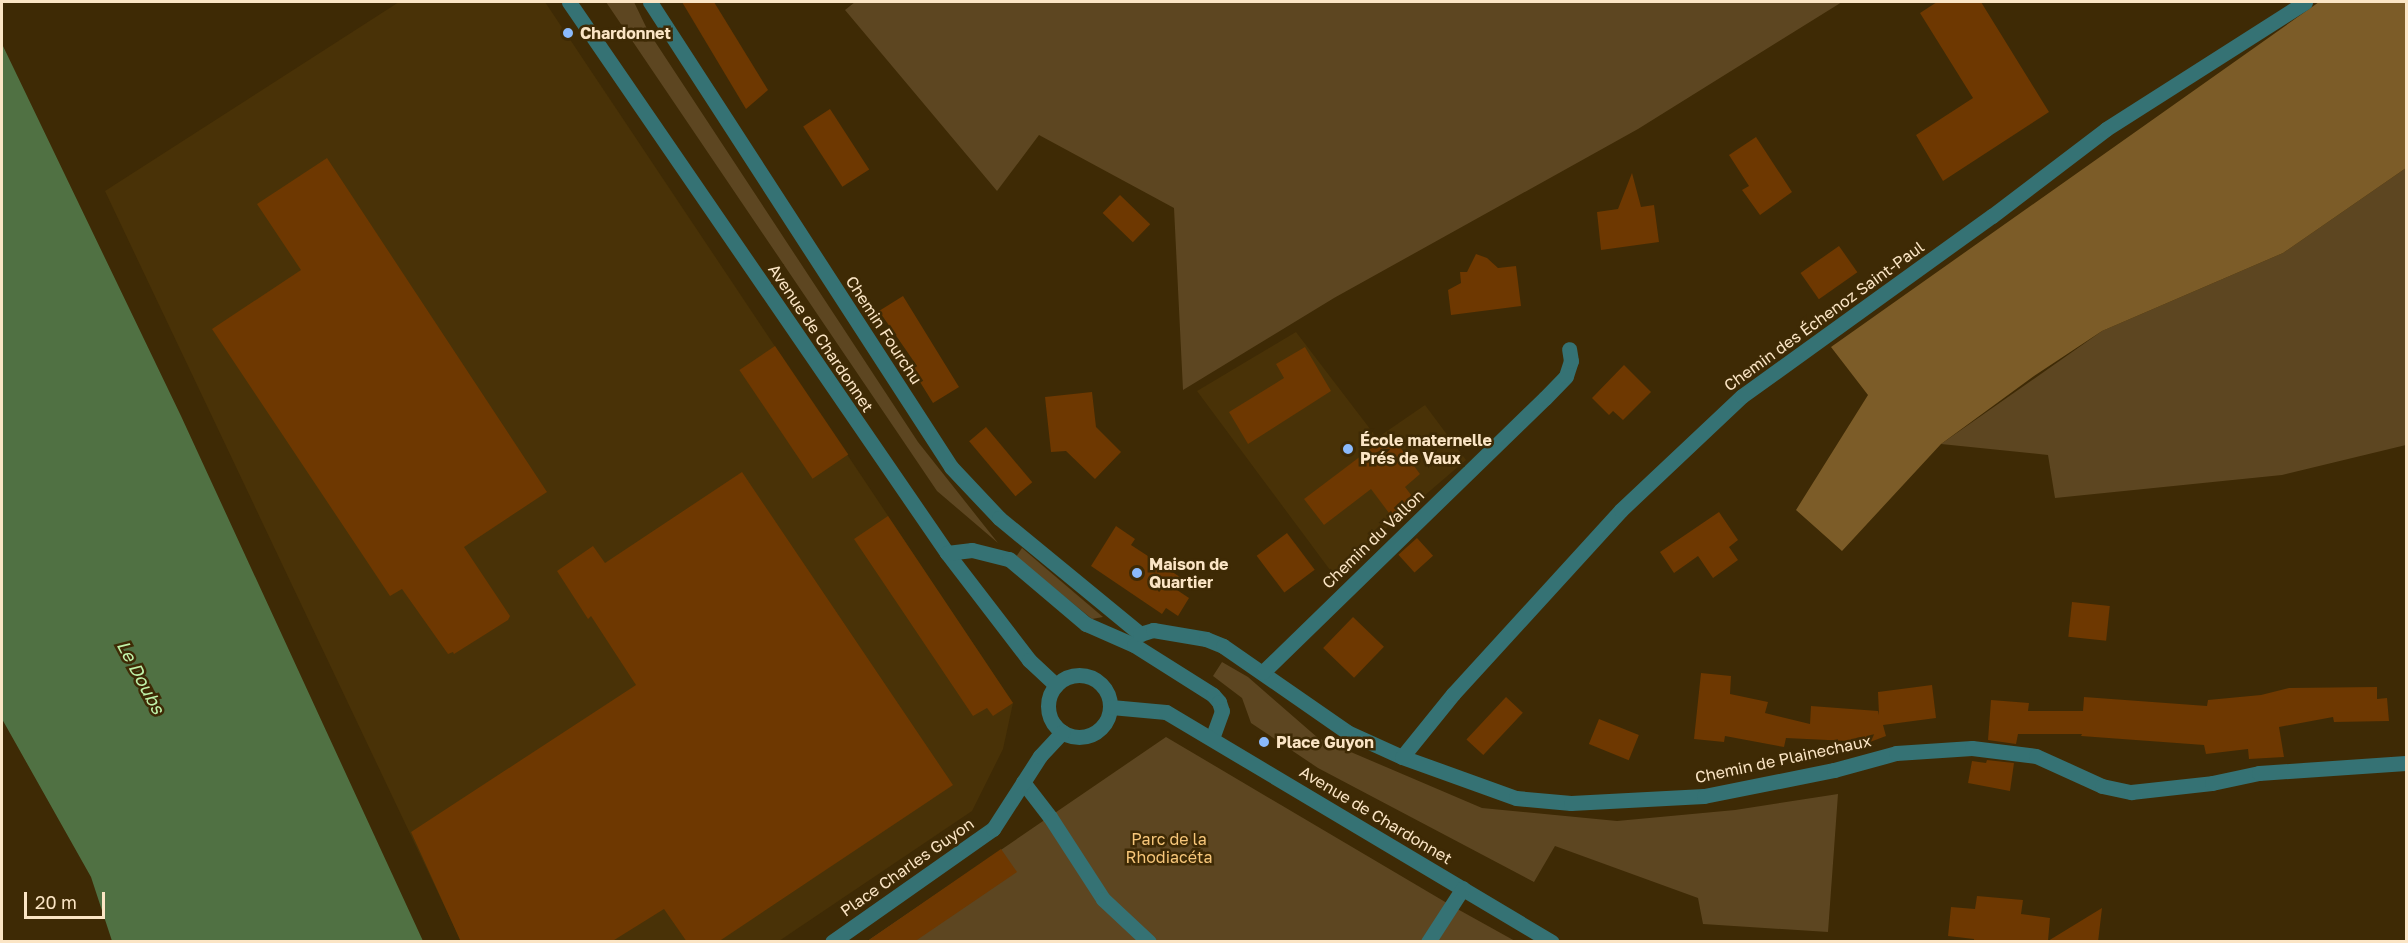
<!DOCTYPE html>
<html>
<head>
<meta charset="utf-8">
<style>
	body { margin:0 }
	#map { position:relative; width:2408px; height:943px; overflow:hidden; background:#3e2a05; font-family:"Golos Text",sans-serif }
	div>[style] { position:absolute }
	.built>* { inset:0; background:#493207 }
	.green>* { inset:0; background:#5d4621 }
	.forest>* { inset:0; background:#7c5c28 }
	.water>* { inset:0; background:#507143 }
	.building>* { inset:0; background:#6e3801; transform-origin:0 0 }
	.minor>* { height:15px; margin:-7.5px; padding:0 7.5px; transform-origin:7.5px; border-radius:7.5px; background:#357274 }
	.minor>.ring { margin:-7.5px; padding:0; box-sizing:content-box; background:none; border:15px solid #357274; border-radius:50% }
	.dots>* { width:16px; height:16px; translate:-50% -50%; box-sizing:border-box; border:3px solid #3e2a05; border-radius:50% }
	span { translate:-50% -50%; white-space:nowrap; text-align:center; line-height:1.15; -webkit-text-stroke:5px #3e2a05; paint-order:stroke }
	.poi-label { font-size:16px; color:#fbe5c5; font-weight:700 }
	.left { translate:0 -50%; text-align:left }
	.street-label { font-size:16px; color:#fbe5c5 }
	.park-label { font-size:16px; color:#f8c77a }
	.water-label { font-size:18px; color:#c0f4ab; font-style:italic }
	.frame { position:absolute; inset:0; border:3px solid #fbe5c5; pointer-events:none }
	.scale { position:absolute; left:24px; top:892px; width:81px; height:27px; box-sizing:border-box; border:3px solid #fbe5c5; border-top:0; padding-left:8px; font-size:18px; line-height:21px; white-space:nowrap; color:#fbe5c5; -webkit-text-stroke:4px #3e2a05; paint-order:stroke }
</style>
</head>
<body>
<div id="map">
	<div class="built">
		<i style="clip-path:polygon(399px 2px,545px 2px,1013px 703px,1003px 749px,972px 811px,779px 941px,461px 941px,105px 191px)"></i>
		<i style="clip-path:polygon(1296px 332px,1377px 438px,1425px 405px,1466px 460px,1333px 574px,1197px 391px)"></i>
	</div>
	<div class="green">
		<i style="clip-path:polygon(606px 2px,634px 2px,648px 31px,918px 442px,998px 543px,937px 491px)"></i>
		<i style="clip-path:polygon(855px 2px,1842px 2px,1638px 129px,1334px 298px,1183px 390px,1174px 208px,1039px 135px,997px 191px,845px 10px)"></i>
		<i style="clip-path:polygon(2406px 168px,2406px 445px,2282px 475px,2055px 498px,2048px 455px,1941px 444px,2102px 331px,2283px 253px)"></i>
		<i style="clip-path:polygon(1022px 548px,1103px 617px,1092px 619px,1016px 557px)"></i>
		<i style="clip-path:polygon(1222px 662px,1248px 677px,1318px 738px,1482px 808px,1617px 821px,1735px 810px,1838px 794px,1828px 932px,1703px 924px,1698px 898px,1555px 846px,1534px 882px,1318px 768px,1251px 723px,1242px 698px,1213px 676px)"></i>
		<i style="clip-path:polygon(1166px 737px,1452px 906px,1515px 941px,866px 942px)"></i>
	</div>
	<div class="forest">
		<i style="clip-path:polygon(2319px 2px,2406px 2px,2406px 168px,2283px 253px,2102px 331px,2034px 376px,1941px 444px,1842px 551px,1796px 510px,1868px 395px,1831px 347px)"></i>
	</div>
	<div class="water">
		<i style="clip-path:polygon(2px 44px,181px 416px,423px 941px,112px 941px,91px 877px,2px 719px)"></i>
	</div>
	<div class="building">
		<i style="clip-path:polygon(682px 2px,714px 2px,768px 90px,746px 109px)"></i>
		<i style="clip-path:polygon(1937px 2px,1981px 2px,2049px 112px,1943px 181px,1916px 135px,1973px 98px,1920px 13px)"></i>
		<i style="left:830px;top:109px;width:72px;height:32px;rotate:57deg"></i>
		<i style="clip-path:polygon(1756px 137px,1792px 192px,1760px 215px,1742px 190px,1749px 186px,1729px 155px)"></i>
		<i style="clip-path:polygon(327px 158px,547px 492px,464px 547px,510px 616px,508px 620px,454px 654px,453px 652px,448px 654px,402px 589px,390px 596px,212px 329px,301px 270px,257px 204px)"></i>
		<i style="clip-path:polygon(1632px 173px,1641px 207px,1654px 205px,1659px 242px,1601px 250px,1597px 212px,1618px 209px)"></i>
		<i style="left:1120px;top:195px;width:42px;height:25px;rotate:44deg"></i>
		<i style="left:1839px;top:246px;width:32px;height:47px;rotate:55deg"></i>
		<i style="clip-path:polygon(1476px 254px,1487px 258px,1498px 268px,1516px 266px,1521px 306px,1451px 315px,1448px 290px,1461px 283px,1460px 272px,1467px 272px)"></i>
		<i style="clip-path:polygon(903px 296px,959px 387px,933px 403px,912px 369px,917px 366px,879px 311px)"></i>
		<i style="left:775px;top:346px;width:131px;height:43px;rotate:56deg"></i>
		<i style="clip-path:polygon(1305px 347px,1331px 391px,1248px 444px,1229px 412px,1284px 378px,1276px 364px)"></i>
		<i style="clip-path:polygon(1624px 365px,1651px 392px,1623px 420px,1613px 411px,1609px 415px,1592px 398px)"></i>
		<i style="clip-path:polygon(1092px 392px,1096px 427px,1121px 452px,1095px 479px,1066px 451px,1051px 452px,1045px 397px)"></i>
		<i style="left:986px;top:427px;width:72px;height:22px;rotate:50deg"></i>
		<i style="clip-path:polygon(1390px 434px,1420px 474px,1405px 487px,1418px 504px,1395px 521px,1371px 489px,1324px 525px,1304px 499px)"></i>
		<i style="clip-path:polygon(742px 472px,953px 785px,718px 942px,687px 942px,664px 909px,611px 942px,461px 942px,411px 832px,636px 685px,591px 616px,588px 619px,557px 571px,593px 546px,605px 563px)"></i>
		<i style="clip-path:polygon(1719px 512px,1738px 540px,1729px 547px,1738px 560px,1713px 578px,1698px 556px,1674px 573px,1660px 552px)"></i>
		<i style="clip-path:polygon(888px 516px,1013px 703px,993px 716px,987px 708px,973px 716px,854px 539px)"></i>
		<i style="clip-path:polygon(1116px 526px,1135px 539px,1131px 545px,1183px 579px,1177px 590px,1189px 598px,1178px 616px,1166px 608px,1162px 614px,1091px 566px)"></i>
		<i style="left:1287px;top:533px;width:46px;height:38px;rotate:53deg"></i>
		<i style="left:1417px;top:538px;width:24px;height:25px;rotate:48deg"></i>
		<i style="left:2072px;top:602px;width:38px;height:35px;rotate:6deg"></i>
		<i style="left:1353px;top:617px;width:43px;height:43px;rotate:44deg"></i>
		<i style="clip-path:polygon(1701px 673px,1731px 676px,1730px 694px,1768px 702px,1765px 713px,1810px 724px,1811px 706px,1878px 711px,1879px 715px,1878px 692px,1932px 685px,1936px 718px,1883px 725px,1886px 736px,1870px 742px,1786px 738px,1784px 747px,1725px 736px,1724px 742px,1694px 739px)"></i>
		<i style="clip-path:polygon(2377px 687px,2377px 699px,2387px 698px,2389px 721px,2334px 722px,2333px 717px,2279px 727px,2284px 757px,2249px 759px,2248px 749px,2206px 754px,2204px 745px,2081px 736px,2082px 734px,2018px 734px,2016px 744px,1988px 740px,1991px 700px,2029px 703px,2028px 711px,2083px 711px,2084px 697px,2207px 706px,2208px 700px,2261px 695px,2289px 688px)"></i>
		<i style="left:1506px;top:697px;width:23px;height:58px;rotate:43deg"></i>
		<i style="left:1599px;top:719px;width:43px;height:27px;rotate:22deg"></i>
		<i style="clip-path:polygon(1987px 760px,2014px 763px,2010px 791px,1968px 783px,1972px 761px,1986px 763px)"></i>
		<i style="clip-path:polygon(1001px 849px,1017px 872px,914px 942px,866px 942px)"></i>
		<i style="clip-path:polygon(1977px 896px,2023px 900px,2021px 914px,2050px 918px,2048px 941px,2102px 908px,2098px 942px,1974px 942px,1974px 939px,1948px 936px,1951px 907px,1975px 909px)"></i>
	</div>
	<div class="minor">
		<i style="left:569px;top:2px;width:668px;rotate:55.55deg"></i>
		<i style="left:947px;top:553px;width:135px;rotate:52.5deg"></i>
		<i style="left:1029px;top:660px;width:37px;rotate:43deg"></i>
		<i style="left:650px;top:2px;width:554px;rotate:57.08deg"></i>
		<i style="left:951px;top:467px;width:70px;rotate:46.7deg"></i>
		<i style="left:999px;top:518px;width:183px;rotate:39.4deg"></i>
		<i style="left:947px;top:553px;width:25px;rotate:-7deg"></i>
		<i style="left:972px;top:550px;width:38px;rotate:14deg"></i>
		<i style="left:1009px;top:559px;width:101px;rotate:40.2deg"></i>
		<i style="left:1086px;top:624px;width:52px;rotate:23.6deg"></i>
		<i style="left:1134px;top:645px;width:93px;rotate:32.3deg"></i>
		<i style="left:1213px;top:695px;width:9px;rotate:49deg"></i>
		<i style="left:1219px;top:702px;width:9px;rotate:72deg"></i>
		<i style="left:1222px;top:711px;width:29px;rotate:110deg"></i>
		<i style="left:1140px;top:634px;width:14px;rotate:-17deg"></i>
		<i style="left:1153px;top:630px;width:54px;rotate:9.6deg"></i>
		<i style="left:1206px;top:639px;width:18px;rotate:22deg"></i>
		<i style="left:1223px;top:646px;width:151px;rotate:34.7deg"></i>
		<i style="left:1347px;top:732px;width:60px;rotate:24.4deg"></i>
		<i style="left:1402px;top:757px;width:121px;rotate:19.8deg"></i>
		<i style="left:1516px;top:798px;width:55px;rotate:5.2deg"></i>
		<i style="left:1571px;top:803px;width:133px;rotate:-3deg"></i>
		<i style="left:1704px;top:796px;width:133px;rotate:-11.3deg"></i>
		<i style="left:1834px;top:770px;width:64px;rotate:-15.3deg"></i>
		<i style="left:1896px;top:753px;width:76px;rotate:-3.8deg"></i>
		<i style="left:1972px;top:748px;width:64px;rotate:7.1deg"></i>
		<i style="left:2036px;top:756px;width:72px;rotate:24.4deg"></i>
		<i style="left:2102px;top:786px;width:30px;rotate:12deg"></i>
		<i style="left:2131px;top:792px;width:81px;rotate:-6.3deg"></i>
		<i style="left:2212px;top:783px;width:48px;rotate:-12deg"></i>
		<i style="left:2259px;top:773px;width:147px;rotate:-3.9deg"></i>
		<i style="left:1263px;top:672px;width:393px;rotate:-44.2deg"></i>
		<i style="left:1545px;top:398px;width:30px;rotate:-46deg"></i>
		<i style="left:1566px;top:376px;width:16px;rotate:-72deg"></i>
		<i style="left:1571px;top:361px;width:12px;rotate:-99deg"></i>
		<i class="ring" style="left:1048px;top:675px;width:47px;height:47px"></i>
		<i style="left:1111px;top:707px;width:55px;rotate:5.2deg"></i>
		<i style="left:1166px;top:712px;width:449px;rotate:30.8deg"></i>
		<i style="left:1402px;top:757px;width:81px;rotate:-51deg"></i>
		<i style="left:1453px;top:694px;width:249px;rotate:-47.6deg"></i>
		<i style="left:1621px;top:510px;width:166px;rotate:-43.3deg"></i>
		<i style="left:1742px;top:396px;width:308px;rotate:-35.8deg"></i>
		<i style="left:1992px;top:216px;width:143px;rotate:-37.3deg"></i>
		<i style="left:2106px;top:129px;width:236px;rotate:-32.5deg"></i>
		<i style="left:1023px;top:782px;width:44px;rotate:52.4deg"></i>
		<i style="left:1050px;top:817px;width:98px;rotate:57.1deg"></i>
		<i style="left:1103px;top:899px;width:63px;rotate:43.1deg"></i>
		<i style="left:832px;top:942px;width:197px;rotate:-35.1deg"></i>
		<i style="left:993px;top:829px;width:87px;rotate:-57.2deg"></i>
		<i style="left:1040px;top:756px;width:33px;rotate:-47deg"></i>
		<i style="left:1428px;top:942px;width:64px;rotate:-57.1deg"></i>
	</div>
	<div class="dots">
		<i style="left:568px;top:33px;background:#8bbafc"></i>
		<i style="left:1348px;top:449px;background:#8bbafc"></i>
		<i style="left:1137px;top:573px;background:#8bbafc"></i>
		<i style="left:1264px;top:742px;background:#8bbafc"></i>
	</div>
	<div class="poi-label">
		<span class="left" style="left:580px;top:33px">Chardonnet</span>
		<span class="left" style="left:1360px;top:449px">École maternelle<br>Prés de Vaux</span>
		<span class="left" style="left:1149px;top:573px">Maison de<br>Quartier</span>
		<span class="left" style="left:1276px;top:742px">Place Guyon</span>
	</div>
	<div class="street-label">
		<span style="left:1824px;top:316px;rotate:-36deg">Chemin des Échenoz Saint-Paul</span>
		<span style="left:884px;top:330px;rotate:57deg">Chemin Fourchu</span>
		<span style="left:821px;top:338px;rotate:56deg">Avenue de Chardonnet</span>
		<span style="left:1373px;top:539px;rotate:-44deg">Chemin du Vallon</span>
		<span style="left:1783px;top:759px;rotate:-12deg">Chemin de Plainechaux</span>
		<span style="left:1376px;top:815px;rotate:31deg">Avenue de Chardonnet</span>
		<span style="left:907px;top:867px;rotate:-35deg">Place Charles Guyon</span>
	</div>
	<div class="park-label">
		<span style="left:1169px;top:848px">Parc de la<br>Rhodiacéta</span>
	</div>
	<div class="water-label">
		<span style="left:141px;top:677px;rotate:62deg">Le Doubs</span>
	</div>
	<div class="frame"></div>
	<div class="scale">20 m</div>
</div>
</body>
</html>
